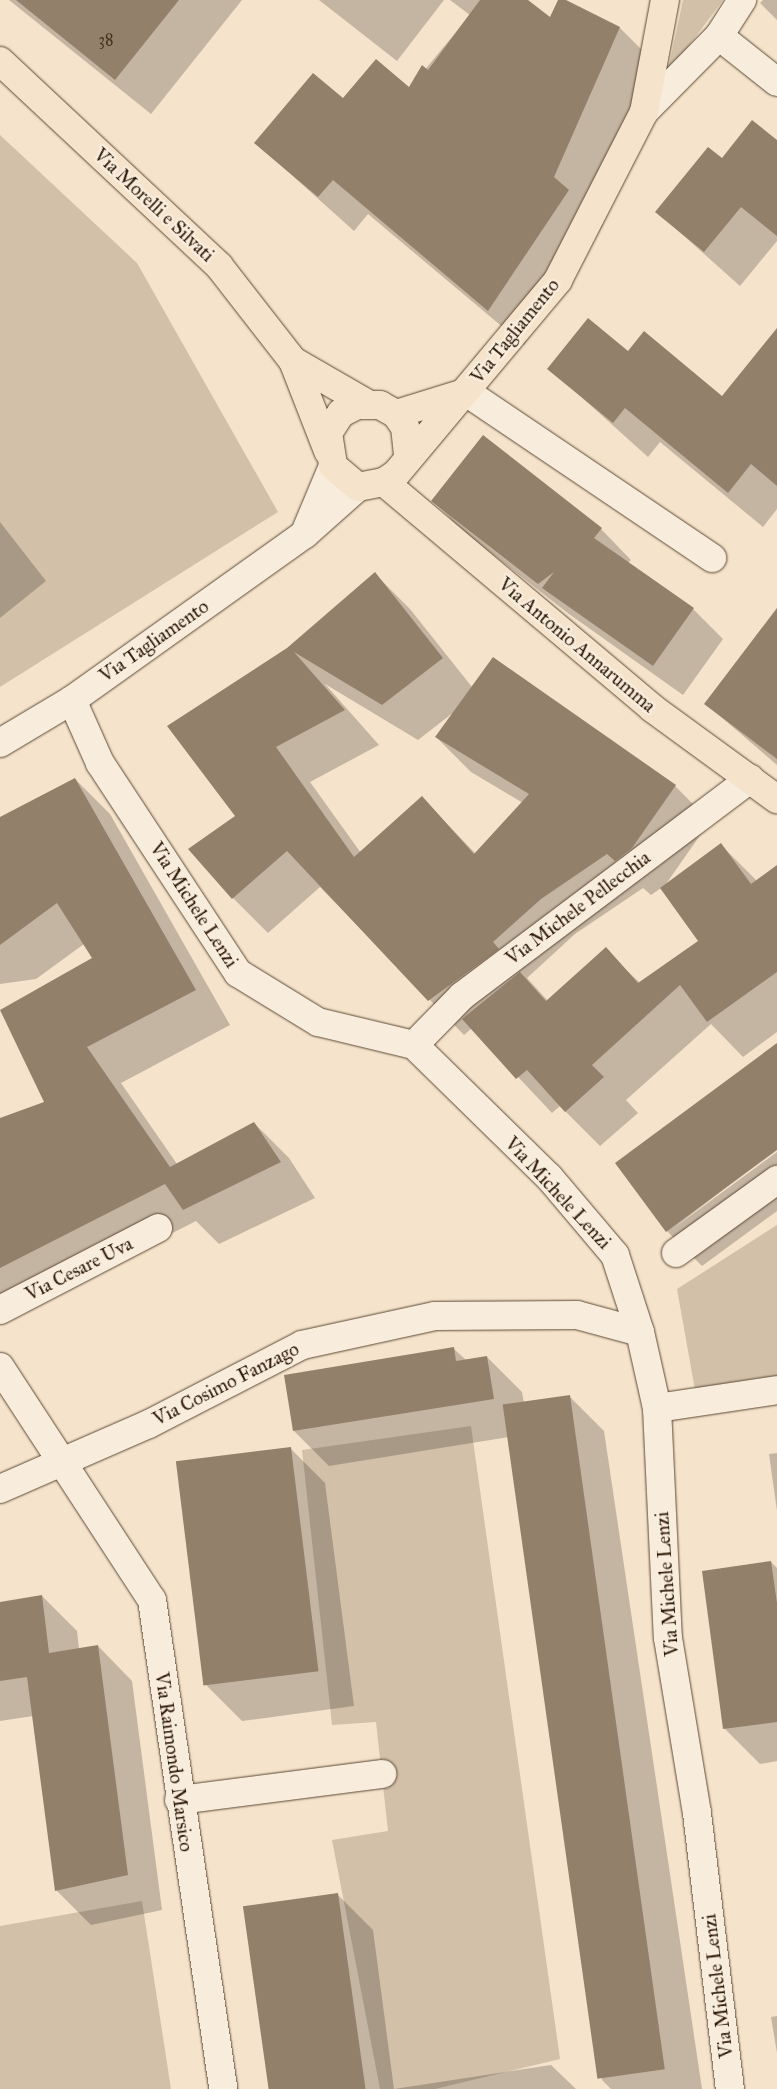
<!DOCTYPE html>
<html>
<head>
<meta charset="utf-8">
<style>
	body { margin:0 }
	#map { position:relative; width:777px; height:2089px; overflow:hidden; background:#f5e3cb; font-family:"IM FELL Great Primer",serif }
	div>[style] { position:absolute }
	.green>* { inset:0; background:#d2c0a9 }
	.shadow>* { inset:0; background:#0003 }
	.building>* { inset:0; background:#93806b; transform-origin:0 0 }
	.roads { filter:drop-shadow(0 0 1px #5c4834) drop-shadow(0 0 1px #5c4834) }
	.minor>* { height:28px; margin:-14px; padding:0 14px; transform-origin:14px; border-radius:14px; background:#f8eddd }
	.major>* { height:28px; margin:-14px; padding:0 14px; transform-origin:14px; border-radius:14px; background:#f5e3cb }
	span { translate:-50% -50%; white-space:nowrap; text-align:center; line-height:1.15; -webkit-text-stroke:5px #f8eddd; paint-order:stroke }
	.number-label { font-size:16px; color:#44301c }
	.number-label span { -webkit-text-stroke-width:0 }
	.street-label { font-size:19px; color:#291502 }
</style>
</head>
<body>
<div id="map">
	<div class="green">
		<i style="clip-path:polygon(683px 0,723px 0,667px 75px)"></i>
		<i style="clip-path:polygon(0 135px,137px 263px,278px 512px,0 687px)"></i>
		<i style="clip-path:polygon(777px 1225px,777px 1376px,695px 1390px,677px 1289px)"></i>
		<i style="clip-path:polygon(471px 1426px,560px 2059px,435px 2089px,380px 2089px,332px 1840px,388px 1831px,376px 1722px,332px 1725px,302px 1450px)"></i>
		<i style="clip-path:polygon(142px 1901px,171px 2089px,0 2089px,0 1926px)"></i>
	</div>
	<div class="shadow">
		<i style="clip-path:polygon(9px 0,242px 0,151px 114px)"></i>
		<i style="clip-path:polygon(319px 0,444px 0,397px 61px)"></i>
		<i style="clip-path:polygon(450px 0,526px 0,551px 19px,563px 0,620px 28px,655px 63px,589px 212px,603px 225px,524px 345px,368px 214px,354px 231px,256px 143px,344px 100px,409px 89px,470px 15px)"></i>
		<i style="clip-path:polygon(763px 0,777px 0,777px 20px,760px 3px)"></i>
		<i style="clip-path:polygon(777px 141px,777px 241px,740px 286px,657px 212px,722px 159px)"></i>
		<i style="clip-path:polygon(628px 352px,722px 397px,777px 356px,777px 509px,763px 527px,660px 442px,648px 457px,549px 368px)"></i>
		<i style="clip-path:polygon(433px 501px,601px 529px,631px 560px,628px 563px,693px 609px,723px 639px,683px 695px,569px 614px,463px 531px)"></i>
		<i style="clip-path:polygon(0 522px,46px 581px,0 618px)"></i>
		<i style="clip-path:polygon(evenodd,375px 574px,410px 609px,472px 687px,493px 658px,675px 786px,710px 821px,666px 884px,721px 845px,757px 881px,777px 867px,777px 1032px,743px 1057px,711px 1024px,626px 1100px,638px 1113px,600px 1146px,560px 1106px,552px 1113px,472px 1028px,464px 1035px,320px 887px,268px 933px,233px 898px,237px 817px,287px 649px,375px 574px,325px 684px,418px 740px,454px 712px,436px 737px,471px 772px,523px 803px,476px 854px,422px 798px,361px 853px,310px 782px,379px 745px,325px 684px,375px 574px,643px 888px,651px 895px,661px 888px,700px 941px,640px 983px,605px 949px,548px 1001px,527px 978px,575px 934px,643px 888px)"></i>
		<i style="clip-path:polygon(777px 610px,777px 765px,706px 704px)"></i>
		<i style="clip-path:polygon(75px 779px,110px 814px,230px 1025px,121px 1083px,177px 1164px,254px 1123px,289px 1158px,315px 1198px,219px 1244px,196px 1221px,0 1321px,0 1119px,46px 1102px,93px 959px,84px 944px,36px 979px,0 984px,0 818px)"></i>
		<i style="clip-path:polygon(777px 1045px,777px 1148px,671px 1230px,777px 1152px,777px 1211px,702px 1266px,667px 1231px)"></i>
		<i style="clip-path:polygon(454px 1349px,466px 1360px,487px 1357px,522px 1392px,524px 1403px,569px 1396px,604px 1431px,702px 2089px,611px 2089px,602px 2080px,509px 1437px,329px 1466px,294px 1431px)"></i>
		<i style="clip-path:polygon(290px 1448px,325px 1483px,354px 1706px,242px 1721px,207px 1686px)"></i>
		<i style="clip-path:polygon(777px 1453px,777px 1511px,769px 1454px)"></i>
		<i style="clip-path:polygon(771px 1562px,777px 1568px,777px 1761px,760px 1764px,725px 1729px)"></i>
		<i style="clip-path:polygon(42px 1596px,77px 1631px,79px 1649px,98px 1646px,132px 1681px,162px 1910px,91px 1925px,56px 1890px,33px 1716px,0 1721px,0 1603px)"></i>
		<i style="clip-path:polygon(338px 1895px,373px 1930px,394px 2089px,551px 2065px,576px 2089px,269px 2089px)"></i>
		<i style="clip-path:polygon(777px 2016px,777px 2053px,771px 2017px)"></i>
	</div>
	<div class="building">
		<i style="clip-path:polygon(16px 0,179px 0,115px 80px)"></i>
		<i style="clip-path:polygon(480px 0,528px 0,550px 17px,558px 0,566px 0,620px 27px,554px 177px,569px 190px,488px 311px,333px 180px,318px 197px,254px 143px,313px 73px,343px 98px,376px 59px,409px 87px,422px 65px,428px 70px)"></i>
		<i style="clip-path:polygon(752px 120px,777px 140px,777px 236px,741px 207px,704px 252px,655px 212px,708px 147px,722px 158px)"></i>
		<i style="clip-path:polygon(588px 318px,628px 351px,644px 331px,722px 396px,777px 328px,777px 486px,751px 464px,728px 493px,625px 408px,613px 423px,547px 369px)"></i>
		<i style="clip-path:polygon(483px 435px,602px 528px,594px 538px,694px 608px,653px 666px,542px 588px,554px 572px,538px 584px,431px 501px)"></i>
		<i style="clip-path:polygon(375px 572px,443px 658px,382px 705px,294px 652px,345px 710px,276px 747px,354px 857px,422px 796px,474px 854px,529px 794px,435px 737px,493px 657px,676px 785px,632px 848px,615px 861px,607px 854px,541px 899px,493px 942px,499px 949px,428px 1001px,287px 851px,232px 899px,188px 849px,235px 816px,167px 726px,287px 648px)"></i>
		<i style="clip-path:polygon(777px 608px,777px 759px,704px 704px)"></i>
		<i style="clip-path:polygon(75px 778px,196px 990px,87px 1047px,170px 1167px,254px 1122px,281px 1162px,183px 1210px,165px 1184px,0 1268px,0 1118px,44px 1102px,0 1010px,92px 958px,57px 903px,0 945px,0 817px)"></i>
		<i style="clip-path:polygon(721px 843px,751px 884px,777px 865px,777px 972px,707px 1022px,680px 985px,592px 1065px,604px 1077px,565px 1112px,527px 1070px,516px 1079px,462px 1019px,520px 972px,546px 1001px,606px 947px,638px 983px,698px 941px,660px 888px)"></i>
		<i style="clip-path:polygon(777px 1043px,777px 1150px,666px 1232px,615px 1163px)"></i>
		<i style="clip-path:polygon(454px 1347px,456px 1361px,487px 1356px,494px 1399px,293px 1431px,284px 1375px)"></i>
		<i style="left:570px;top:1395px;width:681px;height:68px;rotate:82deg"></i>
		<i style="left:291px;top:1447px;width:226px;height:116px;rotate:83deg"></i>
		<i style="clip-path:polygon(771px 1561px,777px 1603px,777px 1722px,723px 1729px,702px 1571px)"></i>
		<i style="clip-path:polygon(42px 1595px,49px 1653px,98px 1645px,128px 1875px,55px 1891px,27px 1677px,0 1681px,0 1602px)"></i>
		<i style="left:338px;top:1893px;width:198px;height:96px;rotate:82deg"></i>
	</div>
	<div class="roads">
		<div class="minor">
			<i style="left:719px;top:36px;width:74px;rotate:38.4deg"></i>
			<i style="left:644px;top:112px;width:107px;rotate:-45.4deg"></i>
			<i style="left:719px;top:36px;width:43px;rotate:-57.4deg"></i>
			<i style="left:466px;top:392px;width:297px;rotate:34deg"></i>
			<i style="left:307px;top:528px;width:67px;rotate:-67.2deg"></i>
			<i style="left:72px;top:700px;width:69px;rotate:66deg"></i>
			<i style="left:100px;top:763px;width:251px;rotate:56.7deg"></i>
			<i style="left:238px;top:973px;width:94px;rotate:31.5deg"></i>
			<i style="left:318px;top:1022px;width:99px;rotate:13.5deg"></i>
			<i style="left:414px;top:1045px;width:189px;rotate:44.4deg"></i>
			<i style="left:549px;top:1177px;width:102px;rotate:49.8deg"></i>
			<i style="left:615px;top:1255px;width:81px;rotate:72deg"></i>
			<i style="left:640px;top:1332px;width:78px;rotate:77.4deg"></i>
			<i style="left:657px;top:1408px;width:230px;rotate:87.3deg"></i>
			<i style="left:668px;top:1638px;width:177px;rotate:80.6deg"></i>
			<i style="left:697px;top:1813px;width:278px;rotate:83.2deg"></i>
			<i style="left:0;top:743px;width:84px;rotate:-30.8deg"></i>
			<i style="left:72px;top:700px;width:286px;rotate:-35.5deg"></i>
			<i style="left:305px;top:534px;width:71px;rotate:-41.6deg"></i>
			<i style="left:414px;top:1045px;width:69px;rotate:-45.6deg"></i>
			<i style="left:462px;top:996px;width:361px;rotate:-37deg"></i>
			<i style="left:676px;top:1253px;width:125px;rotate:-35.9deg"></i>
			<i style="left:0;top:1310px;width:178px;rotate:-27.4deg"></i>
			<i style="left:0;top:1367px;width:278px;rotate:56.9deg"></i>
			<i style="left:152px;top:1600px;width:494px;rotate:81.7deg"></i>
			<i style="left:657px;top:1408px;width:121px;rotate:-8.5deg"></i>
			<i style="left:0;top:1489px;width:163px;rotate:-23.6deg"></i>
			<i style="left:149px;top:1424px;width:172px;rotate:-27.3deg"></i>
			<i style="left:302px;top:1345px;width:136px;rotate:-12.3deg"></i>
			<i style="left:435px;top:1316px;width:142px;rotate:-0.4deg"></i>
			<i style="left:577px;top:1315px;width:65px;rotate:15.1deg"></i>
			<i style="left:179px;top:1800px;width:205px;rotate:-7.3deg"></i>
		</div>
		<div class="major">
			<i style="left:0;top:61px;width:300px;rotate:43.1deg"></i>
			<i style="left:219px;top:266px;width:120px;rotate:52.1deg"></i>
			<i style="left:293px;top:361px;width:97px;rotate:68.7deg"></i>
			<i style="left:293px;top:361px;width:84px;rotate:29.9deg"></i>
			<i style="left:396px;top:414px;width:71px;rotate:-17.2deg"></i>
			<i style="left:408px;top:455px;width:28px;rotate:-96deg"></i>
			<i style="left:405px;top:427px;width:16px;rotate:-125deg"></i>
			<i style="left:396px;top:414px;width:18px;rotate:-151deg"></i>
			<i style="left:380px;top:405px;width:23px;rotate:180deg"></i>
			<i style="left:357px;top:405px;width:18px;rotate:153deg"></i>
			<i style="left:341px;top:413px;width:24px;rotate:123deg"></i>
			<i style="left:328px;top:433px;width:33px;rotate:81deg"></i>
			<i style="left:333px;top:466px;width:33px;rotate:40deg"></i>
			<i style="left:358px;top:487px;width:26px;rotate:-11deg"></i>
			<i style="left:384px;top:482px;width:14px;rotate:-34deg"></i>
			<i style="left:396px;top:474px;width:253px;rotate:-50.1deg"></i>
			<i style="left:558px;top:280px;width:189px;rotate:-62.9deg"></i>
			<i style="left:644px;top:112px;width:114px;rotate:-79.4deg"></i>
			<i style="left:384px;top:482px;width:351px;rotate:40.1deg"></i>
			<i style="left:652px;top:708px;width:155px;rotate:36.1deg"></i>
		</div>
	</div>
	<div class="number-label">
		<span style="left:106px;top:40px">38</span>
	</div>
	<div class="street-label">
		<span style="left:154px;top:205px;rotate:43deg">Via Morelli e Silvati</span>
		<span style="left:515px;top:331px;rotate:-51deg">Via Tagliamento</span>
		<span style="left:154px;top:641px;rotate:-35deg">Via Tagliamento</span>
		<span style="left:577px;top:645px;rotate:40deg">Via Antonio Annarumma</span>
		<span style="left:194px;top:905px;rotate:57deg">Via Michele Lenzi</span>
		<span style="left:578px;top:908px;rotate:-37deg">Via Michele Pellecchia</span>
		<span style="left:558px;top:1193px;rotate:47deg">Via Michele Lenzi</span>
		<span style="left:79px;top:1269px;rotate:-27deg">Via Cesare Uva</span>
		<span style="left:226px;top:1384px;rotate:-27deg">Via Cosimo Fanzago</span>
		<span style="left:667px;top:1584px;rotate:-94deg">Via Michele Lenzi</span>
		<span style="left:174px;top:1762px;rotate:82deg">Via Raimondo Marsico</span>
		<span style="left:718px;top:1986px;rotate:-97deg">Via Michele Lenzi</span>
	</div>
</div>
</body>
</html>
